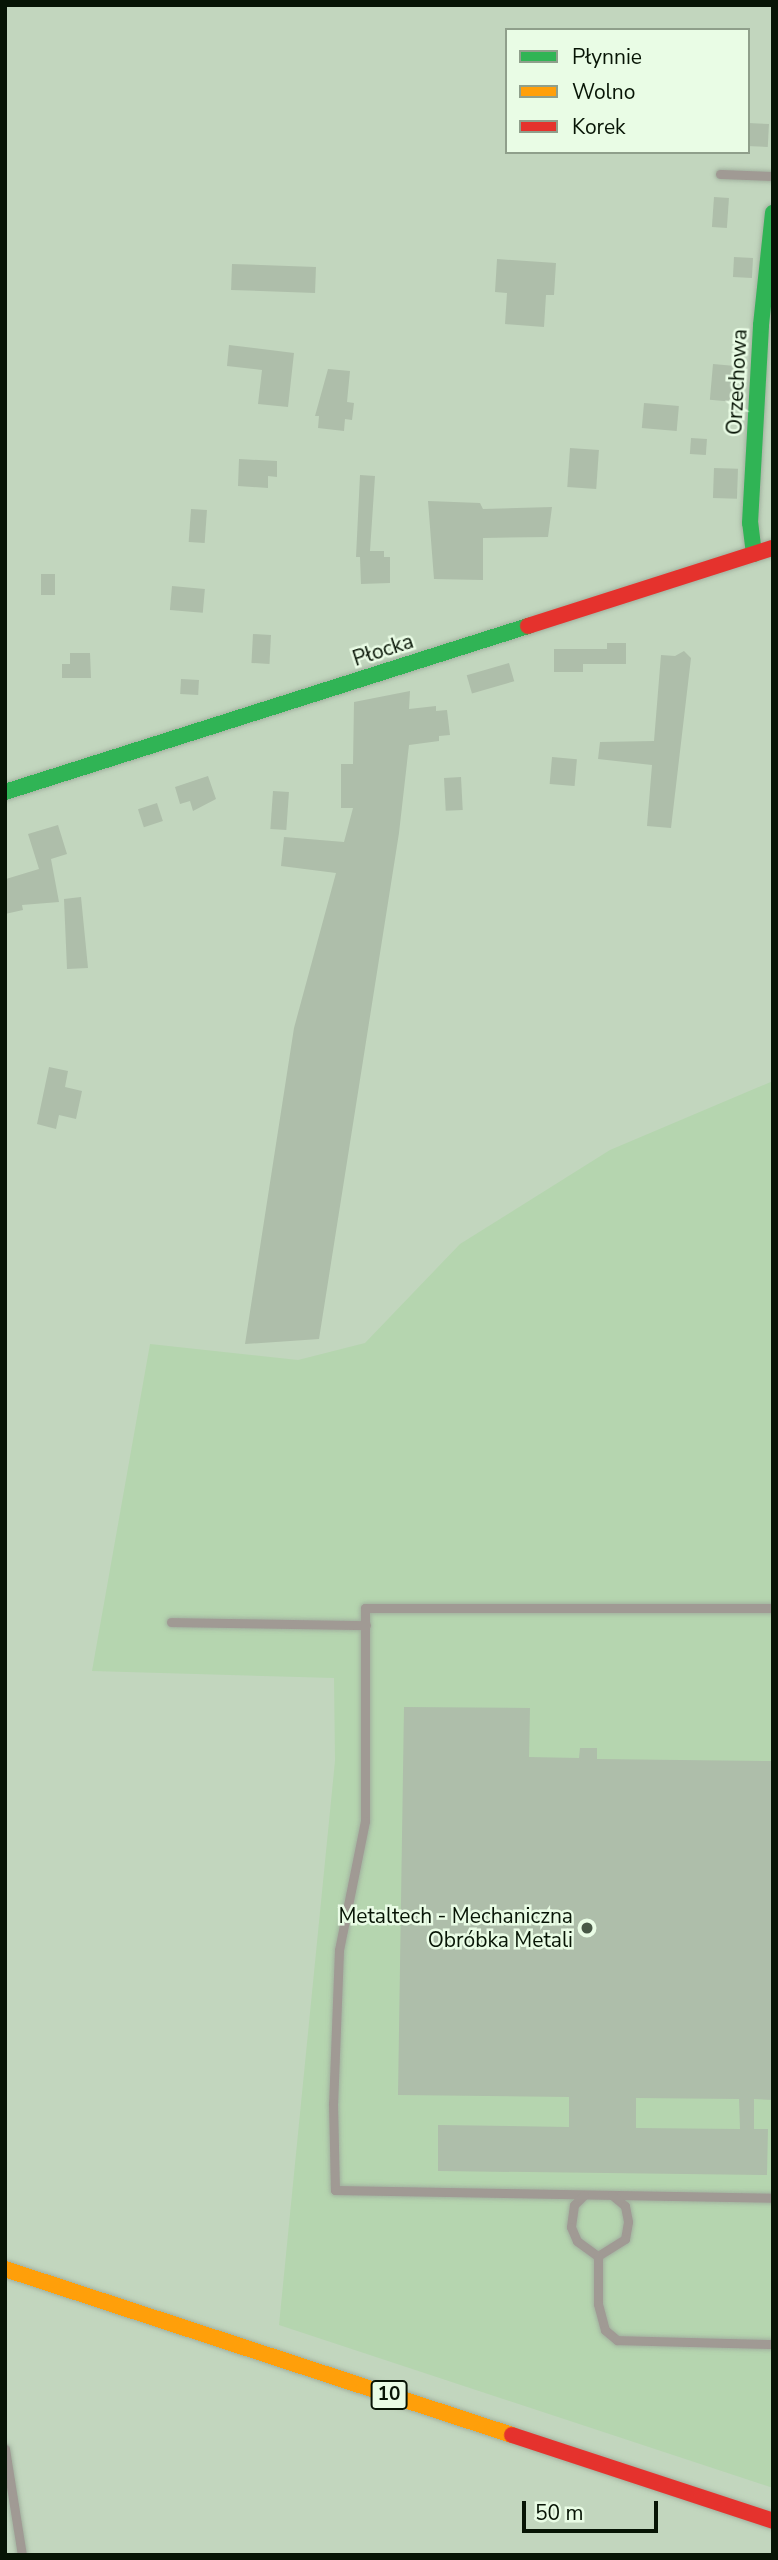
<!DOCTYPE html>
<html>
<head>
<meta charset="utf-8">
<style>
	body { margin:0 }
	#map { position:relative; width:778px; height:2560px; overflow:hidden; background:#c2d6be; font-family:"Nunito Sans",sans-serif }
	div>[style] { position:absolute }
	.built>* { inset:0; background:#b5d5af }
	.building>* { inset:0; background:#aebeaa; transform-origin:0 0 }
	.roads { filter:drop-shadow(0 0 2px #a2b19f) drop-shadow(0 0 2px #a2b19f) }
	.lane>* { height:9px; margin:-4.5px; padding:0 4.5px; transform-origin:4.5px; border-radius:4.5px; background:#a09a94 }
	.fast>* { height:16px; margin:-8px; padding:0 8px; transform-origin:8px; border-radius:8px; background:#30b455 }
	.slow>* { height:16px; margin:-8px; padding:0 8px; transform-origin:8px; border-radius:8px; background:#ff9f0a }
	.jam>* { height:16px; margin:-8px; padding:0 8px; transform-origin:8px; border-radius:8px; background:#e5322d }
	.dots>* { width:19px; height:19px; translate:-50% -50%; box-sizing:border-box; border:4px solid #e9fce5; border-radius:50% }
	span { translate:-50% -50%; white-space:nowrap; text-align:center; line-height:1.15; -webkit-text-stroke:5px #e9fce5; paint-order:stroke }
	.shield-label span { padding:2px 5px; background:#e9fce5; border:2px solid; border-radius:5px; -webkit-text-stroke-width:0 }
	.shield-label { font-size:19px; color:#071405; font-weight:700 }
	.street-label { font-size:21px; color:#071405 }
	.poi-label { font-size:21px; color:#071405 }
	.right { translate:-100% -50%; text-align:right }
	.frame { position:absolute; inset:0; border:7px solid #071405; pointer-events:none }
	.legend { position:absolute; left:505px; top:28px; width:245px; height:126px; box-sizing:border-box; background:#e9fce5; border:2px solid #8f9f8b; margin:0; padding:9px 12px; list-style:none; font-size:21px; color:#071405 }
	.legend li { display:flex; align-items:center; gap:14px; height:35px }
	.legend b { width:35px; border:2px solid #8f9f8b }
	.scale { position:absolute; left:522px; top:2501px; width:136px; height:32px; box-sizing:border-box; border:4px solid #071405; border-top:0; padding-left:9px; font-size:21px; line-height:24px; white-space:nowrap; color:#071405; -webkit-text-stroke:5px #e9fce5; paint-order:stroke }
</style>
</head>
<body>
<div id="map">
	<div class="built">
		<i style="clip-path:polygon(773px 1081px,773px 2488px,279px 2325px,335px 1761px,334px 1678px,92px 1671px,150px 1344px,298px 1360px,365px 1343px,460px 1244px,610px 1150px)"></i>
	</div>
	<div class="building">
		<i style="left:748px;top:123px;width:21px;height:23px;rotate:3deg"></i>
		<i style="left:714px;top:197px;width:15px;height:30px;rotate:4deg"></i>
		<i style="left:734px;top:257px;width:19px;height:20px;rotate:3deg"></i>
		<i style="clip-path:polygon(497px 259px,556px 263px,554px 295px,546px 295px,544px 327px,505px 324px,507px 293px,495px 292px)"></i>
		<i style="left:232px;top:264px;width:84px;height:26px;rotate:2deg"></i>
		<i style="clip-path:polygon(229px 345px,294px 353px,288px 407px,258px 404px,262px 370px,227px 366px)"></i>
		<i style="left:713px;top:364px;width:25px;height:36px;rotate:5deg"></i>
		<i style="clip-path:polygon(328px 369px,350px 371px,347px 402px,354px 403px,352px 420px,345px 419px,344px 431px,318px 428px,319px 416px,315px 416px)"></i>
		<i style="left:644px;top:403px;width:35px;height:25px;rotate:5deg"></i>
		<i style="left:691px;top:438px;width:16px;height:16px;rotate:4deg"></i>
		<i style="left:570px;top:448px;width:29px;height:39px;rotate:4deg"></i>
		<i style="clip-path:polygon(239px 459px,277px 461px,277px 477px,268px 476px,268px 488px,238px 486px)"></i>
		<i style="left:714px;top:468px;width:24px;height:30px;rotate:2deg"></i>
		<i style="clip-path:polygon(360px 475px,375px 476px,370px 551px,384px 551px,384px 557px,390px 557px,390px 583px,361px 584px,360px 557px,356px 557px)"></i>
		<i style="clip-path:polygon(428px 501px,480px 503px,483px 509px,552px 507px,548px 537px,483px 538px,483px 580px,434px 579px)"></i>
		<i style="left:191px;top:509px;width:16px;height:33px;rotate:4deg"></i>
		<i style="left:41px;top:574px;width:14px;height:21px"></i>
		<i style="left:172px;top:586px;width:33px;height:24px;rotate:5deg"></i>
		<i style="left:253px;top:634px;width:18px;height:29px;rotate:3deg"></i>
		<i style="clip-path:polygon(607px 643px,626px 643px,626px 664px,583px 664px,583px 672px,554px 672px,554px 649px,607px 649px)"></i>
		<i style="clip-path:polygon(684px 651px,691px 658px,671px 828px,647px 826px,652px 765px,598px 759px,600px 742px,654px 741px,661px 655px,675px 656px)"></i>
		<i style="clip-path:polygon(70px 653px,90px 653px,91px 678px,62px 678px,62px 664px,70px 664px)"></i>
		<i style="left:509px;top:663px;width:19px;height:44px;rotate:74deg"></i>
		<i style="left:181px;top:679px;width:18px;height:15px;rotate:3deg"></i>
		<i style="clip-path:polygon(410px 691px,409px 709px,436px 706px,436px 711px,447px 710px,450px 735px,439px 736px,439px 741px,409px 745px,399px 833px,319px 1339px,245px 1344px,294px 1028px,336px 873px,281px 866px,284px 837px,344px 842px,353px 808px,341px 808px,341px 764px,353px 764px,354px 702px)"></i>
		<i style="left:552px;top:757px;width:25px;height:27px;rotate:5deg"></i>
		<i style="clip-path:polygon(208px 776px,216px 799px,193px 811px,190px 801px,180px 804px,175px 787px)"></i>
		<i style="left:461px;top:777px;width:33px;height:17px;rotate:87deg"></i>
		<i style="left:273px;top:791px;width:16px;height:38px;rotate:4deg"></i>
		<i style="left:157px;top:803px;width:19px;height:20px;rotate:72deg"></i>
		<i style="clip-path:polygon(58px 825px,67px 854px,51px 859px,59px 902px,22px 905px,23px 910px,5px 914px,6px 879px,39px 869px,28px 834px)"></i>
		<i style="clip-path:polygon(81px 897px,88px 968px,67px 969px,64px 899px)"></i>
		<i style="clip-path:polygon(49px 1067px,68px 1071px,65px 1087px,82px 1091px,76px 1119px,59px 1115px,56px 1129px,37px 1124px)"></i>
		<i style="clip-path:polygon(evenodd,404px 1707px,530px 1708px,529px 1757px,579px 1758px,580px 1748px,597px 1748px,597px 1759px,773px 1761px,773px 2100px,754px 2099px,754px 2129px,768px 2129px,767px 2175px,438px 2171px,438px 2125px,569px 2127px,569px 2097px,398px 2095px,404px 1707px,636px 2098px,739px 2099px,740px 2129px,636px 2128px,636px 2098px)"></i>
	</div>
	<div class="roads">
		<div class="lane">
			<i style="left:720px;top:174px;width:53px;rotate:2.2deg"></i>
			<i style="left:773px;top:1608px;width:408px;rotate:180deg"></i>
			<i style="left:365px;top:1608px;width:213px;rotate:90deg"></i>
			<i style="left:365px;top:1821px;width:132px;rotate:101.4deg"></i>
			<i style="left:339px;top:1950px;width:153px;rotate:92.2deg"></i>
			<i style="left:333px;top:2103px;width:87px;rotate:88.7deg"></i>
			<i style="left:335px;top:2190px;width:438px;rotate:1deg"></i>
			<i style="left:171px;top:1622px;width:195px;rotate:0.9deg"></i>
			<i style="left:584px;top:2195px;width:14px;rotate:135deg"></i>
			<i style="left:574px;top:2205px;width:22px;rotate:98deg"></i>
			<i style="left:571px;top:2227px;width:15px;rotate:67deg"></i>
			<i style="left:577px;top:2241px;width:26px;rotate:36deg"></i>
			<i style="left:612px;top:2195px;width:17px;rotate:40deg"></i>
			<i style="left:625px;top:2206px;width:16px;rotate:79deg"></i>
			<i style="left:628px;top:2222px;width:17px;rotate:100deg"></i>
			<i style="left:625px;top:2239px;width:32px;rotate:148deg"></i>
			<i style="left:598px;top:2256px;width:48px;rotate:90deg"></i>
			<i style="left:598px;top:2304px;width:27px;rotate:75deg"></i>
			<i style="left:605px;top:2330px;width:16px;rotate:40deg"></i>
			<i style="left:617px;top:2340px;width:156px;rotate:1.5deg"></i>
			<i style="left:5px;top:2449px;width:107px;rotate:80.9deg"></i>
		</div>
		<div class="fast">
			<i style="left:754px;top:554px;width:31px;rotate:-97deg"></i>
			<i style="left:750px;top:523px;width:198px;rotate:-86.8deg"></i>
			<i style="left:761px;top:325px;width:113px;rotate:-83.9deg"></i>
			<i style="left:5px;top:792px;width:549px;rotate:-17.61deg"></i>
		</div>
		<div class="slow">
			<i style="left:5px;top:2269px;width:533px;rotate:18.13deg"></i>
		</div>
		<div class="jam">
			<i style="left:528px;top:626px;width:257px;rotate:-17.7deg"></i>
			<i style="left:512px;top:2435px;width:275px;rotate:18.2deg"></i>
		</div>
	</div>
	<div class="dots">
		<i style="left:587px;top:1928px;background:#485846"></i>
	</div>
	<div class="shield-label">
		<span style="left:389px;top:2395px">10</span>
	</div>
	<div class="street-label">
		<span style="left:737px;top:382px;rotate:-87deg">Orzechowa</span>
		<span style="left:383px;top:650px;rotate:-18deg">Płocka</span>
	</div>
	<div class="poi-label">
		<span class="right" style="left:573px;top:1928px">Metaltech - Mechaniczna<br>Obróbka Metali</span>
	</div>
	<div class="frame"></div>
	<ul class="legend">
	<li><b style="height:9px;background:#30b455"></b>Płynnie</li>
	<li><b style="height:9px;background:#ff9f0a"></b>Wolno</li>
	<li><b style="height:9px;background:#e5322d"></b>Korek</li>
	</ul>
	<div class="scale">50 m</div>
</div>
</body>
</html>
